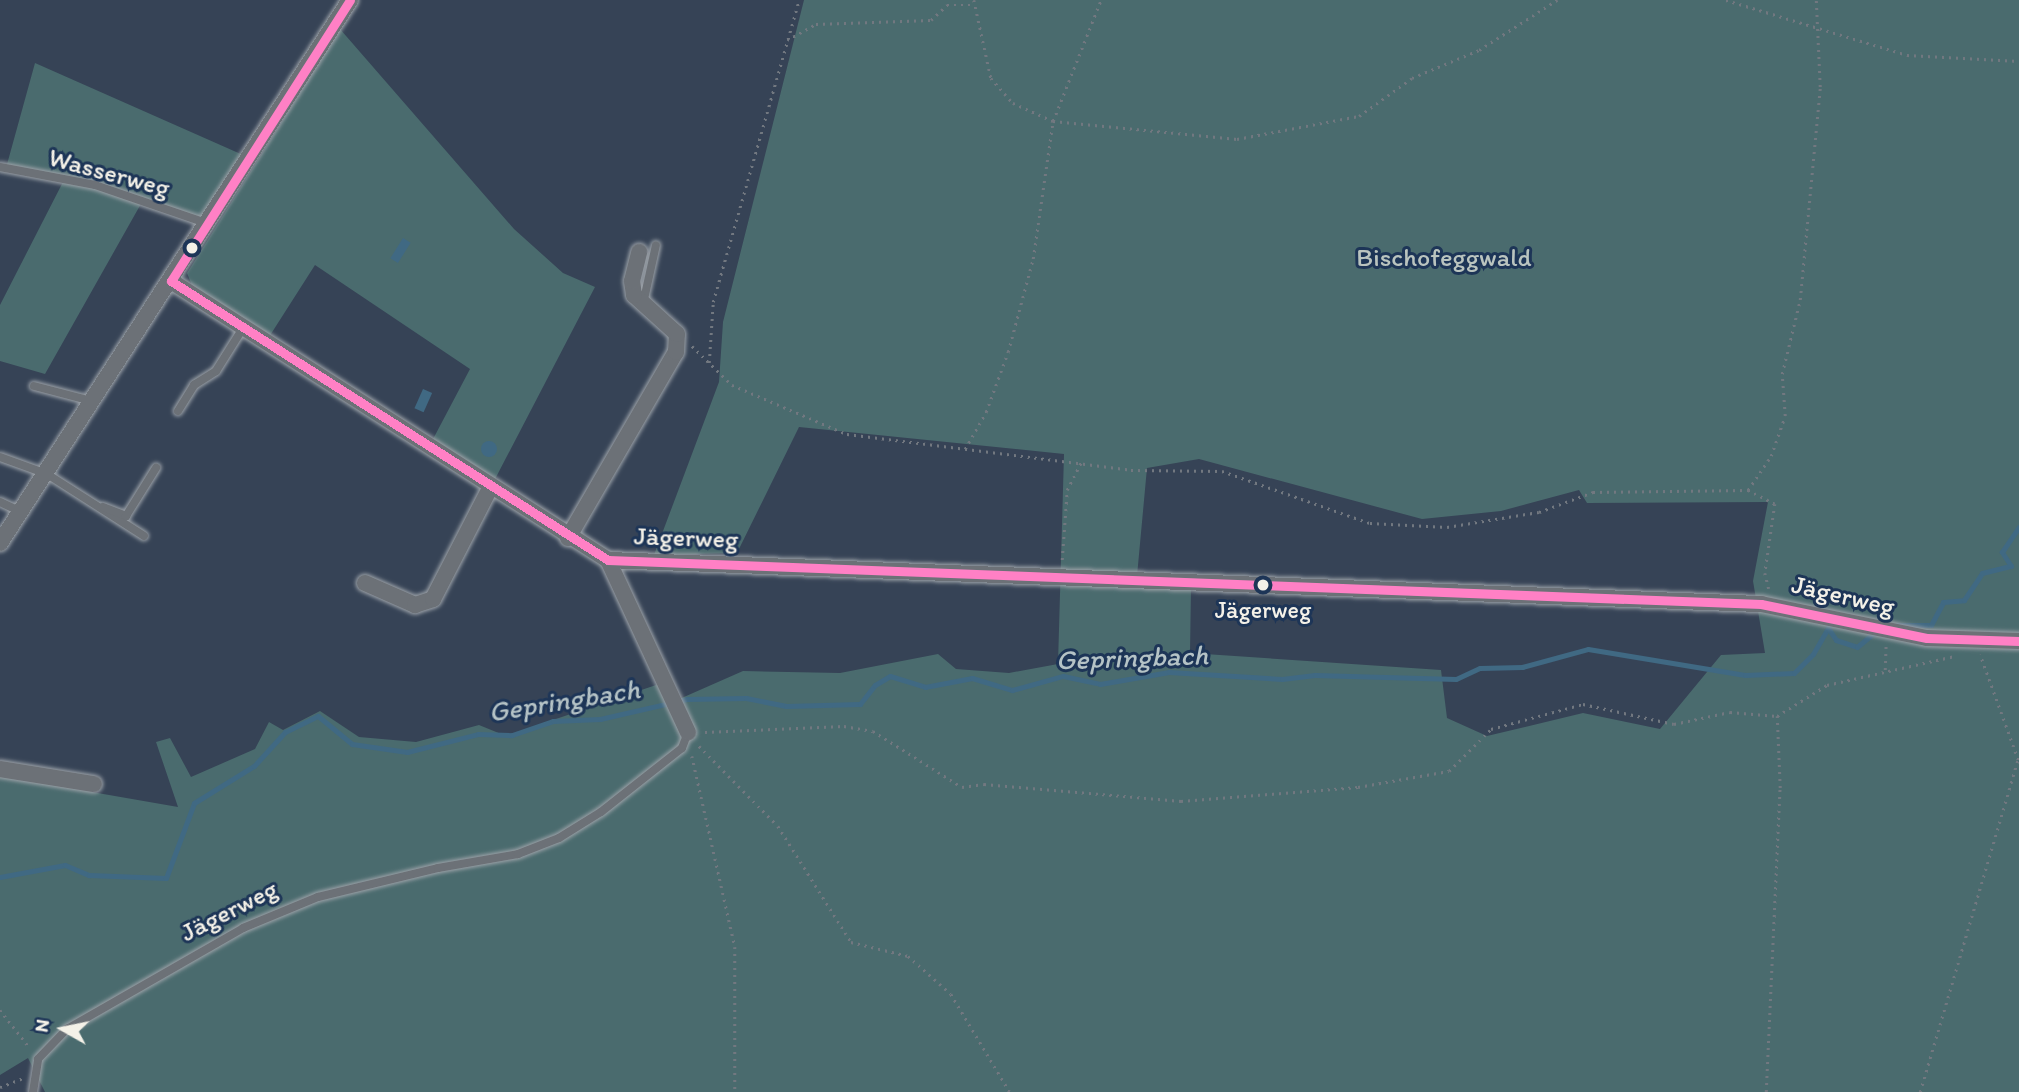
<!DOCTYPE html>
<html>
<head>
<meta charset="utf-8">
<style>
	body { margin:0 }
	#map { position:relative; width:2019px; height:1092px; overflow:hidden; background:#364356; font-family:Itim,sans-serif }
	div>[style] { position:absolute }
	.green>* { inset:0; background:#4a6b6e }
	.water>* { inset:0; background:#406983; transform-origin:0 0 }
	.round { border-radius:50% }
	.stream>* { height:5px; margin:-2.5px; padding:0 2.5px; transform-origin:2.5px; border-radius:2.5px; background:#406983 }
	.path>* { height:2.5px; margin-top:-1.25px; transform-origin:0; background:repeating-linear-gradient(90deg,#727880 0 2px,transparent 0 7px) }
	.roads { filter:drop-shadow(0 0 2px #9ca2a8) drop-shadow(0 0 2px #9ca2a8) }
	.lane>* { height:8px; margin:-4px; padding:0 4px; transform-origin:4px; border-radius:4px; background:#6c7177 }
	.street>* { height:16px; margin:-8px; padding:0 8px; transform-origin:8px; border-radius:8px; background:#6c7177 }
	.bus-1>* { height:9px; margin:-4.5px; padding:0 4.5px; transform-origin:4.5px; border-radius:4.5px; background:#ff80c5 }
	.dots>* { width:19px; height:19px; translate:-50% -50%; box-sizing:border-box; border:4px solid #1d3557; border-radius:50% }
	span { translate:-50% -50%; white-space:nowrap; text-align:center; line-height:1.15; -webkit-text-stroke:6px #1d3557; paint-order:stroke }
	.bus-label { font-size:24px; color:#f4f1e8 }
	.street-label { font-size:26px; color:#f4f1e8 }
	.park-label { font-size:26px; color:#bac4bf }
	.water-label { font-size:28px; color:#b5c3c6; font-style:italic }
	.north { position:absolute; left:28px; top:994px; width:70px; height:70px; -webkit-text-stroke:5px #1d3557; paint-order:stroke; rotate:279deg; font-size:19px; font-weight:700; line-height:28px; text-align:center; color:#f4f1e8 }
	.north::after { content:''; display:block; margin:auto; width:24px; height:32px; background:#f4f1e8; clip-path:polygon(50% 0,100% 100%,50% 72%,0 100%) }
</style>
</head>
<body>
<div id="map">
	<div class="green">
		<i style="clip-path:polygon(evenodd,804px 0,2019px 0,2019px 1092px,45px 1092px,28px 1058px,0 1075px,0 776px,178px 807px,156px 742px,170px 738px,191px 777px,255px 749px,269px 722px,283px 730px,320px 711px,359px 737px,416px 742px,479px 725px,506px 736px,659px 684px,668px 704px,743px 671px,840px 673px,938px 654px,956px 669px,1009px 673px,1058px 664px,1064px 454px,799px 427px,737px 553px,654px 555px,719px 382px,723px 322px,804px 0,1199px 459px,1422px 519px,1501px 511px,1579px 490px,1587px 503px,1768px 502px,1753px 581px,1765px 653px,1721px 655px,1660px 729px,1583px 713px,1487px 736px,1447px 718px,1441px 670px,1190px 653px,1191px 588px,1136px 587px,1147px 468px,1199px 459px)"></i>
		<i style="clip-path:polygon(340px 29px,514px 229px,563px 273px,595px 287px,493px 483px,432px 441px,470px 369px,315px 265px,269px 337px,193px 288px,187px 273px)"></i>
		<i style="clip-path:polygon(35px 63px,243px 155px,200px 221px,142px 202px,45px 374px,0 361px,0 305px,64px 180px,6px 168px)"></i>
	</div>
	<div class="water">
		<i style="left:403px;top:238px;width:9px;height:24px;rotate:32deg"></i>
		<i style="left:423px;top:389px;width:10px;height:21px;rotate:24deg"></i>
		<i class="round" style="left:481px;top:441px;width:16px;height:16px"></i>
	</div>
	<div class="stream">
		<i style="left:1896px;top:625px;width:35px"></i>
		<i style="left:1931px;top:625px;width:26px;rotate:-62deg"></i>
		<i style="left:1943px;top:602px;width:21px;rotate:-5deg"></i>
		<i style="left:1964px;top:600px;width:32px;rotate:-56deg"></i>
		<i style="left:1982px;top:573px;width:30px;rotate:-14deg"></i>
		<i style="left:2011px;top:566px;width:17px;rotate:-123deg"></i>
		<i style="left:2002px;top:552px;width:30px;rotate:-56deg"></i>
		<i style="left:0;top:877px;width:66px;rotate:-10.5deg"></i>
		<i style="left:65px;top:865px;width:26px;rotate:23deg"></i>
		<i style="left:89px;top:875px;width:77px;rotate:2.2deg"></i>
		<i style="left:166px;top:878px;width:80px;rotate:-69.5deg"></i>
		<i style="left:194px;top:803px;width:70px;rotate:-31.7deg"></i>
		<i style="left:254px;top:766px;width:46px;rotate:-47.6deg"></i>
		<i style="left:285px;top:732px;width:37px;rotate:-26deg"></i>
		<i style="left:318px;top:716px;width:44px;rotate:39.5deg"></i>
		<i style="left:352px;top:744px;width:56px;rotate:8.3deg"></i>
		<i style="left:407px;top:752px;width:73px;rotate:-14.2deg"></i>
		<i style="left:478px;top:734px;width:34px;rotate:2deg"></i>
		<i style="left:512px;top:735px;width:43px;rotate:-18.9deg"></i>
		<i style="left:553px;top:721px;width:47px;rotate:-2.4deg"></i>
		<i style="left:600px;top:719px;width:89px;rotate:-12.9deg"></i>
		<i style="left:687px;top:699px;width:59px;rotate:-1deg"></i>
		<i style="left:746px;top:698px;width:41px;rotate:11.3deg"></i>
		<i style="left:786px;top:706px;width:74px;rotate:-1.5deg"></i>
		<i style="left:860px;top:704px;width:24px;rotate:-52deg"></i>
		<i style="left:875px;top:685px;width:17px;rotate:-31deg"></i>
		<i style="left:890px;top:676px;width:37px;rotate:17deg"></i>
		<i style="left:925px;top:687px;width:48px;rotate:-10.8deg"></i>
		<i style="left:972px;top:678px;width:42px;rotate:16.7deg"></i>
		<i style="left:1012px;top:690px;width:53px;rotate:-15.4deg"></i>
		<i style="left:1063px;top:676px;width:38px;rotate:12deg"></i>
		<i style="left:1100px;top:684px;width:70px;rotate:-9.9deg"></i>
		<i style="left:1169px;top:672px;width:113px;rotate:3.5deg"></i>
		<i style="left:1282px;top:679px;width:33px;rotate:-7deg"></i>
		<i style="left:1315px;top:675px;width:141px;rotate:1.6deg"></i>
		<i style="left:1456px;top:679px;width:26px;rotate:-25deg"></i>
		<i style="left:1480px;top:668px;width:42px;rotate:-1.4deg"></i>
		<i style="left:1522px;top:667px;width:68px;rotate:-15.3deg"></i>
		<i style="left:1588px;top:649px;width:159px;rotate:9.4deg"></i>
		<i style="left:1745px;top:675px;width:49px;rotate:-2.3deg"></i>
		<i style="left:1794px;top:673px;width:27px;rotate:-45deg"></i>
		<i style="left:1813px;top:654px;width:30px;rotate:-60deg"></i>
		<i style="left:1828px;top:628px;width:14px;rotate:56deg"></i>
		<i style="left:1836px;top:640px;width:22px;rotate:18deg"></i>
		<i style="left:1857px;top:647px;width:23px;rotate:-40deg"></i>
	</div>
	<div class="path">
		<i style="left:974px;top:0;width:80px;rotate:77.7deg"></i>
		<i style="left:991px;top:78px;width:33px;rotate:49deg"></i>
		<i style="left:1013px;top:103px;width:44px;rotate:24.2deg"></i>
		<i style="left:1053px;top:121px;width:185px;rotate:5.6deg"></i>
		<i style="left:1237px;top:139px;width:124px;rotate:-10.7deg"></i>
		<i style="left:1359px;top:116px;width:65px;rotate:-35.6deg"></i>
		<i style="left:1412px;top:78px;width:73px;rotate:-22.7deg"></i>
		<i style="left:1479px;top:50px;width:93px;rotate:-32.7deg"></i>
		<i style="left:1726px;top:0;width:189px;rotate:16.9deg"></i>
		<i style="left:1907px;top:55px;width:112px;rotate:3.1deg"></i>
		<i style="left:787px;top:40px;width:33px;rotate:-29deg"></i>
		<i style="left:816px;top:24px;width:115px;rotate:-2deg"></i>
		<i style="left:931px;top:20px;width:22px;rotate:-43deg"></i>
		<i style="left:947px;top:5px;width:26px"></i>
		<i style="left:692px;top:346px;width:56px;rotate:44.3deg"></i>
		<i style="left:732px;top:385px;width:125px;rotate:23.1deg"></i>
		<i style="left:847px;top:434px;width:286px;rotate:7.2deg"></i>
		<i style="left:1131px;top:470px;width:91px;rotate:0.6deg"></i>
		<i style="left:1222px;top:471px;width:157px;rotate:19.4deg"></i>
		<i style="left:1370px;top:523px;width:77px;rotate:3deg"></i>
		<i style="left:1447px;top:527px;width:93px;rotate:-9.3deg"></i>
		<i style="left:1539px;top:512px;width:58px;rotate:-20.3deg"></i>
		<i style="left:1593px;top:492px;width:155px;rotate:-0.7deg"></i>
		<i style="left:1748px;top:490px;width:30px;rotate:27deg"></i>
		<i style="left:1775px;top:504px;width:70px;rotate:98.2deg"></i>
		<i style="left:1765px;top:573px;width:16px;rotate:76deg"></i>
		<i style="left:709px;top:363px;width:61px;rotate:-86.2deg"></i>
		<i style="left:713px;top:302px;width:314px;rotate:-74.1deg"></i>
		<i style="left:965px;top:449px;width:43px;rotate:-60.4deg"></i>
		<i style="left:986px;top:412px;width:64px;rotate:-69.9deg"></i>
		<i style="left:1008px;top:352px;width:96px;rotate:-75deg"></i>
		<i style="left:1033px;top:259px;width:139px;rotate:-81.8deg"></i>
		<i style="left:1053px;top:121px;width:130px;rotate:-68.4deg"></i>
		<i style="left:1748px;top:490px;width:41px;rotate:-55.9deg"></i>
		<i style="left:1771px;top:456px;width:42px;rotate:-70.7deg"></i>
		<i style="left:1785px;top:416px;width:42px;rotate:-94.1deg"></i>
		<i style="left:1782px;top:374px;width:76px;rotate:-76.3deg"></i>
		<i style="left:1800px;top:300px;width:214px;rotate:-84.6deg"></i>
		<i style="left:1820px;top:87px;width:87px;rotate:-92.6deg"></i>
		<i style="left:1062px;top:560px;width:70px;rotate:-85.9deg"></i>
		<i style="left:1067px;top:490px;width:31px;rotate:-63deg"></i>
		<i style="left:1885px;top:670px;width:24px;rotate:-88deg"></i>
		<i style="left:705px;top:732px;width:139px;rotate:-2.5deg"></i>
		<i style="left:844px;top:726px;width:29px;rotate:10deg"></i>
		<i style="left:873px;top:731px;width:105px;rotate:32.2deg"></i>
		<i style="left:962px;top:787px;width:22px;rotate:-8deg"></i>
		<i style="left:984px;top:784px;width:198px;rotate:4.9deg"></i>
		<i style="left:1181px;top:801px;width:178px;rotate:-4.5deg"></i>
		<i style="left:1358px;top:787px;width:92px;rotate:-10deg"></i>
		<i style="left:1449px;top:771px;width:59px;rotate:-45deg"></i>
		<i style="left:1491px;top:729px;width:95px;rotate:-15.2deg"></i>
		<i style="left:1583px;top:704px;width:93px;rotate:12.4deg"></i>
		<i style="left:1674px;top:724px;width:57px;rotate:-12.1deg"></i>
		<i style="left:1730px;top:712px;width:47px;rotate:4.9deg"></i>
		<i style="left:1777px;top:716px;width:59px;rotate:-31.8deg"></i>
		<i style="left:1827px;top:685px;width:131px;rotate:-12.8deg"></i>
		<i style="left:699px;top:746px;width:112px;rotate:45.4deg"></i>
		<i style="left:778px;top:826px;width:137px;rotate:57.8deg"></i>
		<i style="left:851px;top:942px;width:59px;rotate:13.8deg"></i>
		<i style="left:908px;top:956px;width:57px;rotate:41.5deg"></i>
		<i style="left:951px;top:994px;width:114px;rotate:59deg"></i>
		<i style="left:692px;top:756px;width:196px;rotate:77.3deg"></i>
		<i style="left:735px;top:947px;width:145px;rotate:90deg"></i>
		<i style="left:0;top:1010px;width:48px;rotate:51.7deg"></i>
		<i style="left:0;top:1087px;width:26px;rotate:-21deg"></i>
		<i style="left:1766px;top:1092px;width:304px;rotate:-87.4deg"></i>
		<i style="left:1780px;top:788px;width:72px;rotate:-92.4deg"></i>
		<i style="left:1920px;top:1092px;width:346px;rotate:-73.6deg"></i>
		<i style="left:2018px;top:760px;width:112px;rotate:-109.9deg"></i>
	</div>
	<div class="roads">
		<div class="lane">
			<i style="left:0;top:167px;width:97px;rotate:10.7deg"></i>
			<i style="left:95px;top:185px;width:117px;rotate:18.9deg"></i>
			<i style="left:643px;top:304px;width:60px;rotate:-77.6deg"></i>
			<i style="left:34px;top:386px;width:60px;rotate:14.5deg"></i>
			<i style="left:178px;top:411px;width:31px;rotate:-58deg"></i>
			<i style="left:194px;top:385px;width:26px;rotate:-32deg"></i>
			<i style="left:216px;top:371px;width:51px;rotate:-57.9deg"></i>
			<i style="left:0;top:457px;width:50px;rotate:19.9deg"></i>
			<i style="left:47px;top:474px;width:115px;rotate:32.6deg"></i>
			<i style="left:0;top:502px;width:23px;rotate:25deg"></i>
			<i style="left:103px;top:507px;width:25px;rotate:21deg"></i>
			<i style="left:126px;top:516px;width:57px;rotate:-58deg"></i>
			<i style="left:33px;top:1092px;width:33px;rotate:-81deg"></i>
			<i style="left:38px;top:1059px;width:42px;rotate:-46deg"></i>
			<i style="left:67px;top:1029px;width:203px;rotate:-29.8deg"></i>
			<i style="left:243px;top:928px;width:81px;rotate:-22.5deg"></i>
			<i style="left:318px;top:897px;width:123px;rotate:-13.6deg"></i>
			<i style="left:438px;top:868px;width:81px;rotate:-9.9deg"></i>
			<i style="left:518px;top:854px;width:44px;rotate:-21.3deg"></i>
			<i style="left:559px;top:838px;width:49px;rotate:-31.8deg"></i>
			<i style="left:601px;top:812px;width:103px;rotate:-38.3deg"></i>
			<i style="left:682px;top:748px;width:17px;rotate:-69deg"></i>
		</div>
		<div class="street">
			<i style="left:171px;top:281px;width:518px;rotate:32.56deg"></i>
			<i style="left:608px;top:560px;width:1154px;rotate:2.19deg"></i>
			<i style="left:1761px;top:604px;width:169px;rotate:11.6deg"></i>
			<i style="left:1927px;top:638px;width:92px;rotate:1.9deg"></i>
			<i style="left:568px;top:538px;width:215px;rotate:-59.9deg"></i>
			<i style="left:676px;top:352px;width:18px;rotate:-87deg"></i>
			<i style="left:677px;top:334px;width:58px;rotate:-137.8deg"></i>
			<i style="left:634px;top:295px;width:14px;rotate:-98deg"></i>
			<i style="left:632px;top:281px;width:30px;rotate:-76deg"></i>
			<i style="left:0;top:543px;width:646px;rotate:-57.2deg"></i>
			<i style="left:608px;top:560px;width:190px;rotate:65.1deg"></i>
			<i style="left:365px;top:583px;width:55px;rotate:23.7deg"></i>
			<i style="left:415px;top:605px;width:19px;rotate:-18deg"></i>
			<i style="left:433px;top:599px;width:125px;rotate:-62.8deg"></i>
			<i style="left:0;top:769px;width:95px;rotate:9.1deg"></i>
		</div>
	</div>
	<div class="bus-1">
		<i style="left:171px;top:281px;width:518px;rotate:32.56deg"></i>
		<i style="left:608px;top:560px;width:1154px;rotate:2.19deg"></i>
		<i style="left:1761px;top:604px;width:169px;rotate:11.6deg"></i>
		<i style="left:1927px;top:638px;width:92px;rotate:1.9deg"></i>
		<i style="left:171px;top:281px;width:333px;rotate:-57.5deg"></i>
	</div>
	<div class="dots">
		<i style="left:192px;top:248px;background:#f4f1e8"></i>
		<i style="left:1263px;top:585px;background:#f4f1e8"></i>
	</div>
	<div class="bus-label">
		<span style="left:1263px;top:610px">Jägerweg</span>
	</div>
	<div class="street-label">
		<span style="left:109px;top:173px;rotate:15deg">Wasserweg</span>
		<span style="left:686px;top:538px;rotate:2deg">Jägerweg</span>
		<span style="left:1843px;top:596px;rotate:13deg">Jägerweg</span>
		<span style="left:229px;top:911px;rotate:-27deg">Jägerweg</span>
	</div>
	<div class="park-label">
		<span style="left:1444px;top:258px">Bischofeggwald</span>
	</div>
	<div class="water-label">
		<span style="left:1132px;top:657px;rotate:-2deg">Gepringbach</span>
		<span style="left:564px;top:700px;rotate:-9deg">Gepringbach</span>
	</div>
	<div class="north">N</div>
</div>
</body>
</html>
